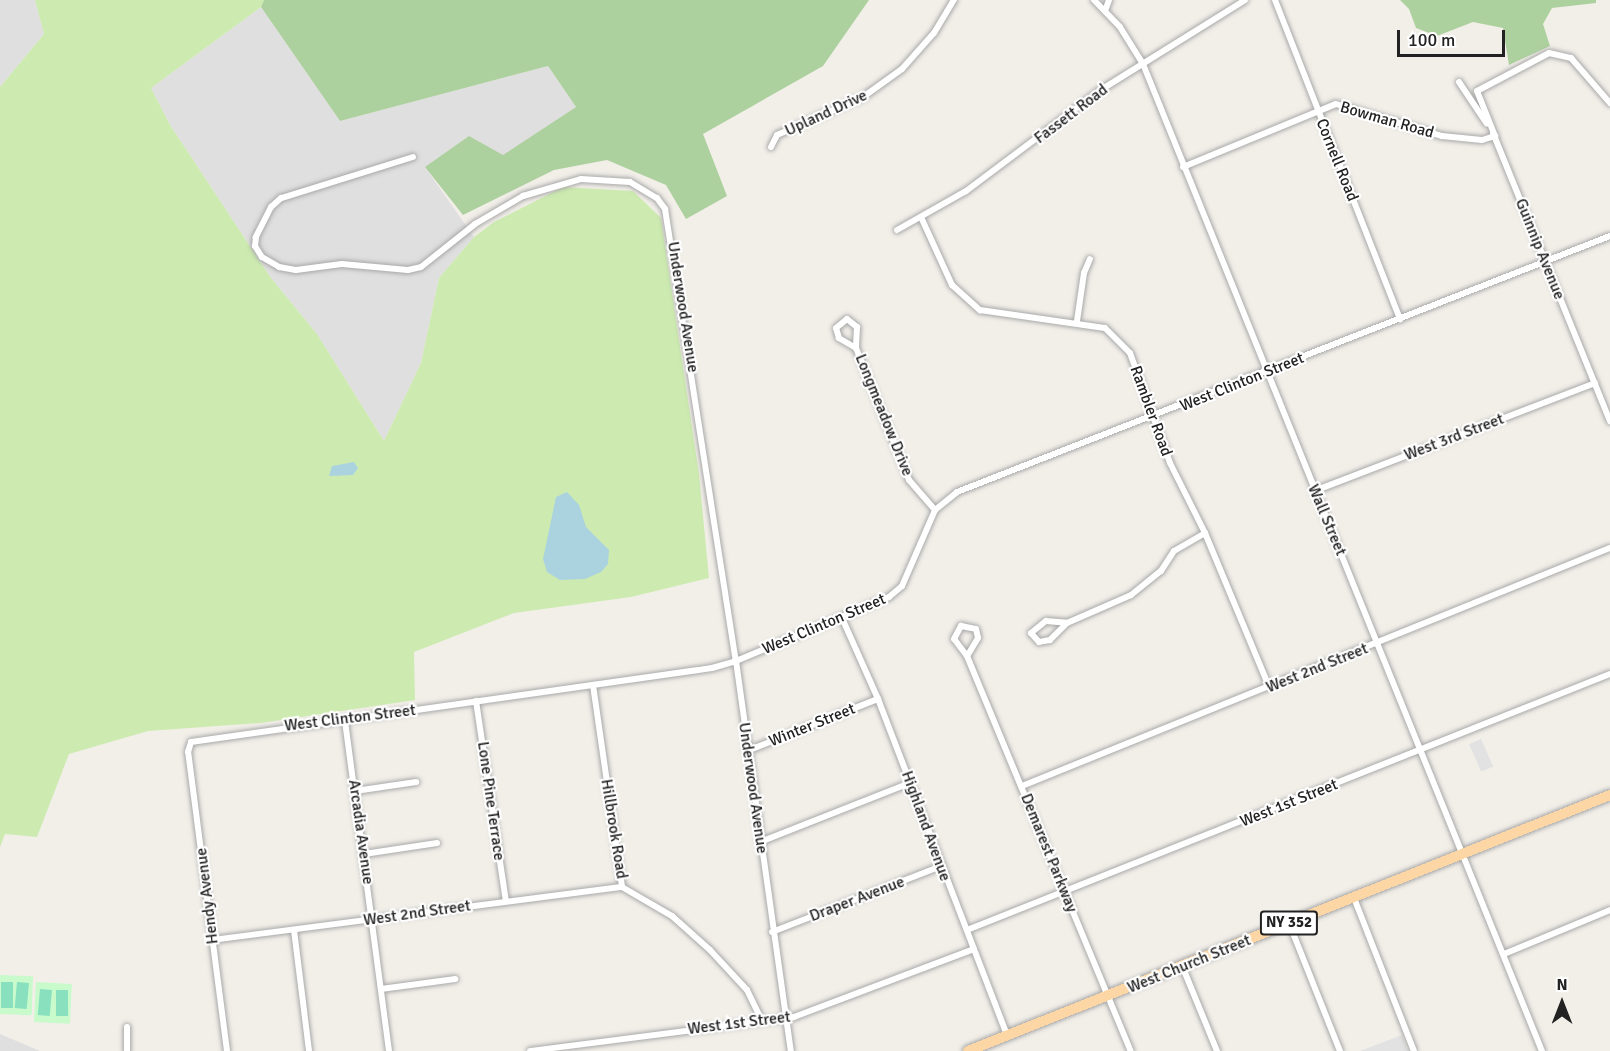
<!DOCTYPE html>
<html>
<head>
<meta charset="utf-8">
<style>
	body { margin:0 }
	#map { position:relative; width:1610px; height:1051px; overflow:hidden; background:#f2efe9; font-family:Signika,sans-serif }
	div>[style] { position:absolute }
	.residential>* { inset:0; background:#e0dfdf }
	.grass>* { inset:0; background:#cdebb0 }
	.forest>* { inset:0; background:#add19e }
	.park>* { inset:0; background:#c8facc; transform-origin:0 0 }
	.pitch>* { inset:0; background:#88e0be; transform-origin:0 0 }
	.parking>* { inset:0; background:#e2e2e2; transform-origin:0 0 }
	.water>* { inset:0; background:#aad3df }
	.roads { filter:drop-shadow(0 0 2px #a9a9a9) drop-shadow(0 0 2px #a9a9a9) }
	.street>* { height:6px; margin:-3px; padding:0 3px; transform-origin:3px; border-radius:3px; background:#fff }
	.primary>* { height:10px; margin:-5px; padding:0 5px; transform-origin:5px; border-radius:5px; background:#fcd6a4 }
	span { translate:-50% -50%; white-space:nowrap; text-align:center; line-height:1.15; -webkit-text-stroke:4.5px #fff; paint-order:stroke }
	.shield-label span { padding:2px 4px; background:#fff; border:2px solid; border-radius:4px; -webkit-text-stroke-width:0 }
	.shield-label { font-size:15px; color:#222; font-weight:700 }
	.street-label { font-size:16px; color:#222 }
	.north { position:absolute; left:1532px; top:973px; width:60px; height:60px; -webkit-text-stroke:4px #fff; paint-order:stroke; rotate:0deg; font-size:16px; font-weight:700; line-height:24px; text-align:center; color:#222 }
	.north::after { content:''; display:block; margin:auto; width:21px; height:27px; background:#222; clip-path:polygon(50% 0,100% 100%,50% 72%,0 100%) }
	.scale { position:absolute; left:1397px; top:30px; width:108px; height:27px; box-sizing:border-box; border:3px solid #222; border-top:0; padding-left:8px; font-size:18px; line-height:21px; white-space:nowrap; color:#222; -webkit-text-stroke:4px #fff; paint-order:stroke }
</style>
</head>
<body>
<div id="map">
	<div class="residential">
		<i style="clip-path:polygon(0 0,35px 0,44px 34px,0 87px)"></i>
		<i style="clip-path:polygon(261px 7px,340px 121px,548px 66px,576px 107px,503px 156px,425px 167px,474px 237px,439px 278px,421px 363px,384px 441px,317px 334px,271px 278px,170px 125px,151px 88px)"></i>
		<i style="clip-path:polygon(0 1034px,40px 1051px,0 1051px)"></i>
	</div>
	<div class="grass">
		<i style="clip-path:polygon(35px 0,264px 0,261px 7px,151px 88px,170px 125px,271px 278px,317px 334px,384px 441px,421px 363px,439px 278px,474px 237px,494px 222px,563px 187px,633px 191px,661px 218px,699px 474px,709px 578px,631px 597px,514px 613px,414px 652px,415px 700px,261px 723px,148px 731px,69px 754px,37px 837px,5px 834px,0 847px,0 87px,44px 34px)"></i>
	</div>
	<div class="forest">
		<i style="clip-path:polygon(264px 0,869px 0,823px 66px,703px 134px,727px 196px,686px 219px,666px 185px,607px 160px,554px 170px,463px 215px,425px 167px,469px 136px,503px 155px,576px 107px,548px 66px,340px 121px,261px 7px)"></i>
		<i style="clip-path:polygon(1400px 0,1596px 0,1596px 3px,1552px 8px,1543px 24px,1550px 46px,1509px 65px,1503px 28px,1473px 22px,1437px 36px,1416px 28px,1409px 9px)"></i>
	</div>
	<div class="park">
		<i style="left:0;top:975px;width:33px;height:39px;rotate:2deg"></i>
		<i style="left:36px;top:982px;width:36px;height:40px;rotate:3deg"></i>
	</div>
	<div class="pitch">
		<i style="left:1px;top:982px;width:12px;height:26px"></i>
		<i style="left:17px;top:982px;width:12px;height:26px;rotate:5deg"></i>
		<i style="left:40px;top:989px;width:12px;height:26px;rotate:5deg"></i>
		<i style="left:56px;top:990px;width:12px;height:26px"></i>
	</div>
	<div class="parking">
		<i style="left:1481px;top:739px;width:30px;height:13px;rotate:66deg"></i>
		<i style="clip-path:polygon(1402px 1035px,1408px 1051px,1360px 1051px)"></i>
	</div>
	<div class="water">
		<i style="clip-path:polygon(354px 462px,358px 468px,353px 475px,329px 476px,332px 466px)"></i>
		<i style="clip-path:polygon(567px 492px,579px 505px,586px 527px,609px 550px,608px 564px,601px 572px,585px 579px,560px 580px,547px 572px,543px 559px,556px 497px)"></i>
	</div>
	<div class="roads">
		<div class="street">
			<i style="left:1094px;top:0;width:37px;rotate:46deg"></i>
			<i style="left:1120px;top:27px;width:44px;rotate:58.1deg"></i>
			<i style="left:1143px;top:64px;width:1065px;rotate:67.99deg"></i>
			<i style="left:1275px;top:0;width:343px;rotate:68.6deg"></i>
			<i style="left:1105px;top:11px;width:12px;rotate:-70deg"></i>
			<i style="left:1459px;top:82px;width:50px;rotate:56.3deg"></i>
			<i style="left:1493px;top:133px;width:311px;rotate:67.9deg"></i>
			<i style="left:771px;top:147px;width:13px;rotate:-63deg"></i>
			<i style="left:777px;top:135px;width:94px;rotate:-23.8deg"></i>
			<i style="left:863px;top:97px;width:48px;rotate:-35.7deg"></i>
			<i style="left:902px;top:69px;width:48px;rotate:-48.4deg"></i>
			<i style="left:934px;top:33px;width:39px;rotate:-59deg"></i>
			<i style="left:413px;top:157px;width:138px;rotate:162.7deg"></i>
			<i style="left:281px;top:198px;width:13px;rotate:138deg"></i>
			<i style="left:271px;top:207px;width:34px;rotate:117deg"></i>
			<i style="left:256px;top:237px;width:9px;rotate:96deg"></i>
			<i style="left:255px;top:246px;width:13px;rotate:58deg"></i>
			<i style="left:262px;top:257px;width:20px;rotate:30deg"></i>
			<i style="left:279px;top:267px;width:17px;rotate:10deg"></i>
			<i style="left:296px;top:270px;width:46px;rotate:-7.4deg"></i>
			<i style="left:342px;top:264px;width:66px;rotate:5.2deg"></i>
			<i style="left:408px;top:270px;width:13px;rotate:-13deg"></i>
			<i style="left:421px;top:267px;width:69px;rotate:-38.5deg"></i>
			<i style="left:475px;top:224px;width:56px;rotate:-30.3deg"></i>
			<i style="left:523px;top:196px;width:60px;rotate:-16.3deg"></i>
			<i style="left:581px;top:179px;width:49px;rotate:3.5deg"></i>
			<i style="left:630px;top:182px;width:31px;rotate:31deg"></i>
			<i style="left:657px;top:198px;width:14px;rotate:54deg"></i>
			<i style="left:665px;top:209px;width:458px;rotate:81.1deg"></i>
			<i style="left:736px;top:661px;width:394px;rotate:82deg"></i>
			<i style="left:1183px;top:167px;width:165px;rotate:-22.4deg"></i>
			<i style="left:1336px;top:104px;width:111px;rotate:16.8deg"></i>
			<i style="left:1442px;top:136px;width:40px;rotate:5.7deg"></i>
			<i style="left:1482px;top:140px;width:14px;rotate:-17deg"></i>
			<i style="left:1495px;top:136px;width:48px;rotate:-111.8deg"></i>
			<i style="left:1477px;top:91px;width:81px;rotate:-27.8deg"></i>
			<i style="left:1549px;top:53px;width:23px;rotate:13deg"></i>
			<i style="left:1571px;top:58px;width:60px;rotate:49.1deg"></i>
			<i style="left:921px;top:217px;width:75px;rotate:65.5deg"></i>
			<i style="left:952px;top:285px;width:38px;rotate:42deg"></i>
			<i style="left:980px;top:310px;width:126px;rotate:8.2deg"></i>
			<i style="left:1105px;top:328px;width:35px;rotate:45deg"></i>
			<i style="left:1130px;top:353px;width:117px;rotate:70deg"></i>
			<i style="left:1170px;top:463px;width:78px;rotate:63.4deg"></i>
			<i style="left:1205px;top:533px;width:167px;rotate:67.4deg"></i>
			<i style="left:897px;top:230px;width:79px;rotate:-29.5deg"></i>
			<i style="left:966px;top:191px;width:166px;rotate:-36.9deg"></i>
			<i style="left:1099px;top:91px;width:172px;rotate:-31.9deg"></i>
			<i style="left:847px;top:319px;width:13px;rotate:39deg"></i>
			<i style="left:857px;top:327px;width:21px;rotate:93deg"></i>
			<i style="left:856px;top:348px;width:20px;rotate:-150deg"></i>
			<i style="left:839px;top:338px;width:10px;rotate:-107deg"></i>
			<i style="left:836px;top:328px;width:14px;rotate:-39deg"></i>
			<i style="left:1077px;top:321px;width:49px;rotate:-81.7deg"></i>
			<i style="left:1084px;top:273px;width:15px;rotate:-67deg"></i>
			<i style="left:856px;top:348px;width:142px;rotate:68.1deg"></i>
			<i style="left:909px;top:480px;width:40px;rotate:49deg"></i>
			<i style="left:1314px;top:491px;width:301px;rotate:-21deg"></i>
			<i style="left:842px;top:618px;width:89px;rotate:66deg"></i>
			<i style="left:878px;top:699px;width:360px;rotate:69deg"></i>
			<i style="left:1046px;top:621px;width:21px;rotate:5deg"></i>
			<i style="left:1067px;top:623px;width:24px;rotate:135deg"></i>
			<i style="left:1050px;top:640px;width:11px;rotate:170deg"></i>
			<i style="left:1039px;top:642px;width:12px;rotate:-132deg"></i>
			<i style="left:1031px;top:633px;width:19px;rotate:-39deg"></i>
			<i style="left:1067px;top:623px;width:70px;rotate:-23.6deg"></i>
			<i style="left:1131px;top:595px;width:38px;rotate:-39deg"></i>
			<i style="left:1161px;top:571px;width:24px;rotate:-57deg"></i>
			<i style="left:1174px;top:551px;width:36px;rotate:-30deg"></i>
			<i style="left:961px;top:626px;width:15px;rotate:11deg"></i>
			<i style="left:976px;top:629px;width:9px;rotate:77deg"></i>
			<i style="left:978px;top:638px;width:21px;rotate:121deg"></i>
			<i style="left:967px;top:656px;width:21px;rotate:-127deg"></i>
			<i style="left:954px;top:639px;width:15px;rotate:-62deg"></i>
			<i style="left:967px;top:656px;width:428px;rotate:67.5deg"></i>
			<i style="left:593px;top:685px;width:204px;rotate:81.8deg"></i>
			<i style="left:622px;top:887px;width:58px;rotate:30.1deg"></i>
			<i style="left:672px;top:916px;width:51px;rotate:41.8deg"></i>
			<i style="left:710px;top:950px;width:54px;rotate:47.2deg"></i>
			<i style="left:747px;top:990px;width:32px;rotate:64deg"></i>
			<i style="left:476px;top:701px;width:202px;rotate:81.5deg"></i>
			<i style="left:345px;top:721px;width:333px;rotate:82.4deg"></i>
			<i style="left:747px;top:751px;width:141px;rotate:-21.7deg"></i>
			<i style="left:1022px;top:786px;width:634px;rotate:-22.04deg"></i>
			<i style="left:355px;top:791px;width:62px;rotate:-8.4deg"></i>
			<i style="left:760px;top:842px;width:161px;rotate:-21.5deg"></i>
			<i style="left:364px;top:854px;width:74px;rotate:-8.6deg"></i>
			<i style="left:1354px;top:898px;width:164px;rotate:68.6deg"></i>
			<i style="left:1289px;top:923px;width:138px;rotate:68.3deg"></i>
			<i style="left:294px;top:930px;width:122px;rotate:82.9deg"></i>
			<i style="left:967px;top:930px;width:692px;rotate:-21.71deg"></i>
			<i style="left:772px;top:932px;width:181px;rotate:-21.3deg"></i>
			<i style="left:212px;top:940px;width:413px;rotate:-7.4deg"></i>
			<i style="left:1504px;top:954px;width:115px;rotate:-22.5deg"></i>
			<i style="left:1183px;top:968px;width:90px;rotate:67.7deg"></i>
			<i style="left:381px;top:989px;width:75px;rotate:-7.7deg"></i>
			<i style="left:127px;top:1027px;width:24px;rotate:90deg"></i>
			<i style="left:227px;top:1051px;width:302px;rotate:-97.4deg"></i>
			<i style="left:188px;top:752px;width:10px;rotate:-73deg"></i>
			<i style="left:191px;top:742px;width:526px;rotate:-8.08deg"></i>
			<i style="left:712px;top:668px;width:25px;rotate:-16deg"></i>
			<i style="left:736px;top:661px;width:166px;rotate:-22.7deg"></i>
			<i style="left:889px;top:597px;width:17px;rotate:-40deg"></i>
			<i style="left:902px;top:586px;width:83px;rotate:-66.5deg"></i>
			<i style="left:935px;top:510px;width:28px;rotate:-39deg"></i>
			<i style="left:957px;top:492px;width:701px;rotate:-21.41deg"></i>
			<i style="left:530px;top:1051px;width:266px;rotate:-7.3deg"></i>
			<i style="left:794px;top:1017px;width:192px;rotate:-20.7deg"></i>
		</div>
		<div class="primary">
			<i style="left:968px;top:1051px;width:691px;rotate:-21.74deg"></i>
		</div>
	</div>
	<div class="shield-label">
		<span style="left:1289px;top:923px">NY 352</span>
	</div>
	<div class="street-label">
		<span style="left:826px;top:113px;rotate:-25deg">Upland Drive</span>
		<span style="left:1071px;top:114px;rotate:-37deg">Fassett Road</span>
		<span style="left:1387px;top:120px;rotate:16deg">Bowman Road</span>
		<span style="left:1337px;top:160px;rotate:68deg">Cornell Road</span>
		<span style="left:1540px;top:249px;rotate:68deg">Guinnip Avenue</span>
		<span style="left:683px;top:307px;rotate:81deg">Underwood Avenue</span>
		<span style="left:1242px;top:382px;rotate:-22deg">West Clinton Street</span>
		<span style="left:1151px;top:411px;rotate:70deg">Rambler Road</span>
		<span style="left:884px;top:415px;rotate:68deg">Longmeadow Drive</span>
		<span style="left:1454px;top:437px;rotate:-21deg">West 3rd Street</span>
		<span style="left:1327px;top:520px;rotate:67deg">Wall Street</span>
		<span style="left:824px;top:624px;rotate:-23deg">West Clinton Street</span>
		<span style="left:1317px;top:668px;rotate:-22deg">West 2nd Street</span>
		<span style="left:350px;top:718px;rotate:-7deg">West Clinton Street</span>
		<span style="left:812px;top:725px;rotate:-22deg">Winter Street</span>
		<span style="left:753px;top:788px;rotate:82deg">Underwood Avenue</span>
		<span style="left:491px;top:801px;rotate:82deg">Lone Pine Terrace</span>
		<span style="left:1289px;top:803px;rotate:-22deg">West 1st Street</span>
		<span style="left:926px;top:826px;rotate:70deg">Highland Avenue</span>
		<span style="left:614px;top:829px;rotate:81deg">Hillbrook Road</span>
		<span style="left:361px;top:832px;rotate:82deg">Arcadia Avenue</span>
		<span style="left:1049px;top:853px;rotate:68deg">Demarest Parkway</span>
		<span style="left:207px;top:896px;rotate:-97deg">Hendy Avenue</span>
		<span style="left:857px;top:899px;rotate:-21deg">Draper Avenue</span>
		<span style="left:417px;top:913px;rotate:-8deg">West 2nd Street</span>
		<span style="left:1189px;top:964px;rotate:-22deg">West Church Street</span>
		<span style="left:739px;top:1023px;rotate:-7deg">West 1st Street</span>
	</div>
	<div class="north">N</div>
	<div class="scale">100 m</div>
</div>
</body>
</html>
